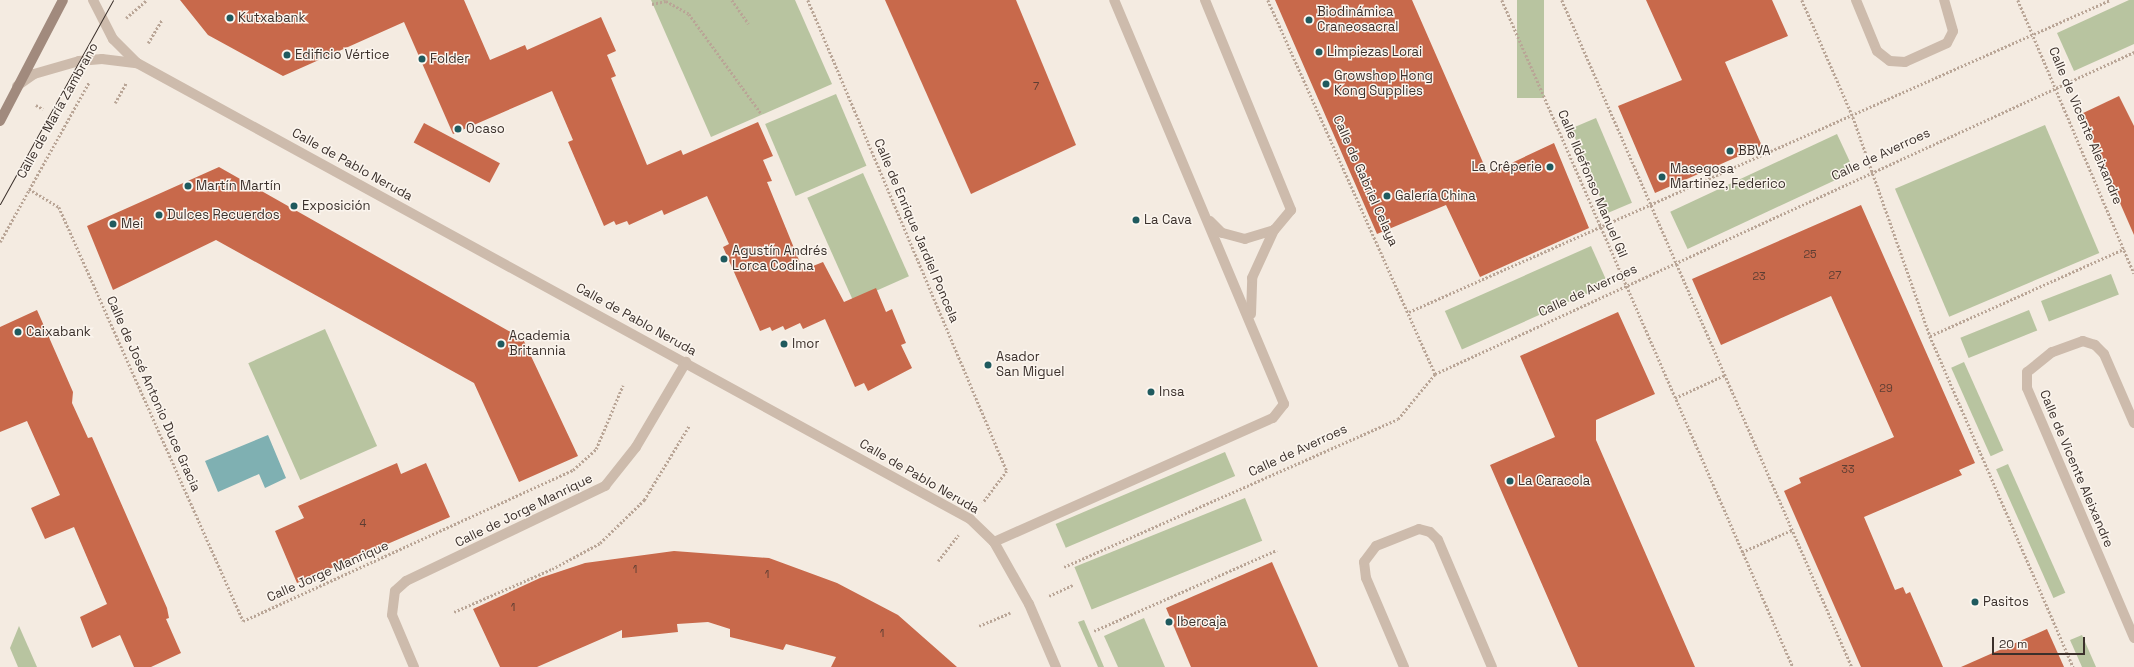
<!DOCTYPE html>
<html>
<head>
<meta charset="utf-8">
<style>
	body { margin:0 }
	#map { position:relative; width:2134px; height:667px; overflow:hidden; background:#f4ebe1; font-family:"Space Grotesk",sans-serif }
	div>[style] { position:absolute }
	.green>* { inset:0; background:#b8c4a0; transform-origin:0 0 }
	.water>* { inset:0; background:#7fb0b2 }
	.building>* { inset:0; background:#c8694b; transform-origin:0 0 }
	.path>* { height:2.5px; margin-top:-1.25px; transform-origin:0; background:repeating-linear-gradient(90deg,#b9a596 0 2px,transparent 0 4px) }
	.minor>* { height:10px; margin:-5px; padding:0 5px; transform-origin:5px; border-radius:5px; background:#cdbbac }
	.secondary>* { height:10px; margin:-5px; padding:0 5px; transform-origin:5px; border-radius:5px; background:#a18a7d }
	.tram>* { height:1px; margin:-0.5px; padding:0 0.5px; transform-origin:0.5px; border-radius:0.5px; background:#3b302b }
	.dots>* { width:11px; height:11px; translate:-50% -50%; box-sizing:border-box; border:2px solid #fbf5ee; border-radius:50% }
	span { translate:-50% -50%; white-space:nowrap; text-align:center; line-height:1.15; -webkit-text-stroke:3px #fbf5ee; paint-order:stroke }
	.number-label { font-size:11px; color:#5e3e33 }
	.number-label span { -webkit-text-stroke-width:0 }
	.poi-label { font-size:13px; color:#3b302b }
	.left { translate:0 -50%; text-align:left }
	.right { translate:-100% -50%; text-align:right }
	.street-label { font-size:13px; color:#3b302b }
	.scale { position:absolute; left:1992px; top:637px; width:93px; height:18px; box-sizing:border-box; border:2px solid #3b302b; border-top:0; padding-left:5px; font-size:12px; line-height:14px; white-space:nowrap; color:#3b302b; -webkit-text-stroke:3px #fbf5ee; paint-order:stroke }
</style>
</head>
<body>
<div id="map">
	<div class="green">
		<i style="clip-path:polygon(651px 0,795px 0,832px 84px,711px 137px)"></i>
		<i style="left:1517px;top:0;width:27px;height:98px"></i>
		<i style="clip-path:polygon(2129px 0,2134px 0,2134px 44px,2074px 71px,2057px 33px)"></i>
		<i style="left:836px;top:94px;width:78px;height:77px;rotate:67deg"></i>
		<i style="left:1596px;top:118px;width:92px;height:27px;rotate:67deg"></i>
		<i style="left:2045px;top:125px;width:139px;height:163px;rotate:67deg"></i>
		<i style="left:1837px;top:134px;width:41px;height:184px;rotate:65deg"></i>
		<i style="left:863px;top:173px;width:113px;height:61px;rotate:66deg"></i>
		<i style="left:1591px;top:246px;width:42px;height:160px;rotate:66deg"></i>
		<i style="left:2111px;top:274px;width:22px;height:75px;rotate:69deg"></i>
		<i style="left:2029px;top:310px;width:22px;height:74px;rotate:68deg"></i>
		<i style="left:325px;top:329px;width:128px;height:84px;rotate:66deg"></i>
		<i style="left:1964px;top:362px;width:97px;height:14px;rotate:66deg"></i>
		<i style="left:1225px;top:452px;width:26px;height:184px;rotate:67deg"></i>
		<i style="left:2008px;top:464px;width:141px;height:13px;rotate:66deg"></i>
		<i style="left:1245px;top:498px;width:46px;height:184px;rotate:68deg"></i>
		<i style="clip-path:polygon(1144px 618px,1165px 667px,1118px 667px,1104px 636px)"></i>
		<i style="clip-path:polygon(1084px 620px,1104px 667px,1098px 667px,1078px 622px)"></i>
		<i style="clip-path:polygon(19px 626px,37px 667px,18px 667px,10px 648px)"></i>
		<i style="clip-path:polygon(2082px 635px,2096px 667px,2082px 667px,2070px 640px)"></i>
	</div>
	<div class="water">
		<i style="clip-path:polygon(268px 435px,286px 478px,265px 488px,259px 474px,218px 492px,205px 461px)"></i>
	</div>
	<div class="building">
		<i style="clip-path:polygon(180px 0,464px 0,490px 60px,525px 45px,527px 50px,601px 17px,616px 51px,607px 55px,616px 76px,611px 78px,647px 165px,681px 150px,683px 155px,758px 122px,773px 156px,763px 160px,772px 181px,767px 182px,803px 270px,823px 262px,844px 302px,876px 288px,886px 312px,892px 309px,906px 343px,901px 345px,912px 368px,868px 391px,864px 383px,855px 387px,825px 319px,803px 329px,800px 323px,785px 330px,783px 326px,772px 331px,770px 327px,760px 331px,723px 247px,729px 244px,707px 196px,664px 215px,662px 210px,629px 225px,627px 221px,616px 225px,614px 221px,604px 226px,568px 142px,573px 140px,552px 91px,453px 134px,404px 22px,283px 76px,208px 35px)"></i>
		<i style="clip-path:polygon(885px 0,1016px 0,1076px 145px,971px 194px)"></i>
		<i style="clip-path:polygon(1275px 0,1412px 0,1488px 174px,1554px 143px,1589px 228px,1480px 277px,1446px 205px,1377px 234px)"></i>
		<i style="clip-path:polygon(1646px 0,1772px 0,1788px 36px,1725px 62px,1762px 146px,1655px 193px,1618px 106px,1682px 80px)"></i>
		<i style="clip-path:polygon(2119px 96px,2134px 126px,2134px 235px,2081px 114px)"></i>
		<i style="left:424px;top:123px;width:86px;height:22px;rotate:28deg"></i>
		<i style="clip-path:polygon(219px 167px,523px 339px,578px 456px,519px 482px,474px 383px,216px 240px,113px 290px,87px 226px)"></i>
		<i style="clip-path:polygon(1861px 205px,1975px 463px,1959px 470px,1962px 475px,1864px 517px,1895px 590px,1903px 587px,1906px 594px,1910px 592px,1943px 667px,1861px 667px,1784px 491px,1801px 483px,1799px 478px,1894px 437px,1831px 296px,1721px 345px,1692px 279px)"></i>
		<i style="clip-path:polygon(37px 310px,73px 392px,72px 403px,88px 438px,92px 437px,167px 608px,169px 618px,166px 619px,181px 653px,151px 667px,134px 667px,120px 635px,92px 648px,80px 617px,107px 604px,74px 527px,45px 539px,31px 508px,60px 495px,27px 421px,0 432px,0 327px)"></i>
		<i style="clip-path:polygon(1618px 312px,1655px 394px,1596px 420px,1596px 440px,1695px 667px,1578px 667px,1490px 465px,1555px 437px,1520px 356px)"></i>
		<i style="clip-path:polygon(397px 463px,401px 474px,426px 463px,450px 517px,297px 583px,275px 531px,304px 518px,298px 506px)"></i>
		<i style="clip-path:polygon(674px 551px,769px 558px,837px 583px,898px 615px,957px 667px,831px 667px,836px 657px,786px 644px,783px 650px,730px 637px,730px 629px,708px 622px,677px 624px,678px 632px,622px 638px,622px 630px,537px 667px,500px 667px,473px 609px,540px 578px,585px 563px)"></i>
		<i style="clip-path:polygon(1272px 562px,1318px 667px,1191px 667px,1166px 608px)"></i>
		<i style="clip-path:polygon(2047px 629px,2064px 667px,1961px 667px)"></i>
	</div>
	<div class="path">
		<i style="left:732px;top:0;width:29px;rotate:55deg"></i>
		<i style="left:808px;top:0;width:511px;rotate:67.1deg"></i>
		<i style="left:1007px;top:471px;width:40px;rotate:127deg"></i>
		<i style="left:1268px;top:0;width:410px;rotate:65.9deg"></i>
		<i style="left:1502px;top:0;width:728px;rotate:66.43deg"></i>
		<i style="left:1562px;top:0;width:727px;rotate:66.5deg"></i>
		<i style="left:1802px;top:0;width:128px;rotate:66.4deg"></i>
		<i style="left:1853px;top:117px;width:232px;rotate:70.6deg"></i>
		<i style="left:1930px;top:336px;width:361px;rotate:66.6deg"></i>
		<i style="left:2018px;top:0;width:297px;rotate:67deg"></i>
		<i style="left:652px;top:4px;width:14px;rotate:-12deg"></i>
		<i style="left:666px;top:1px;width:26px;rotate:29deg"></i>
		<i style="left:689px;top:14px;width:122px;rotate:54deg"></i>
		<i style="left:126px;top:18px;width:28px;rotate:-41deg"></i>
		<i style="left:148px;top:43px;width:27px;rotate:-59deg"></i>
		<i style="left:115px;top:103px;width:23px;rotate:-61deg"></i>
		<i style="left:36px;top:105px;width:8px;rotate:30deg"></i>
		<i style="left:29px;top:189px;width:35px;rotate:31deg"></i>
		<i style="left:59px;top:207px;width:453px;rotate:66deg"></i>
		<i style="left:243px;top:621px;width:363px;rotate:-24.6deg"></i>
		<i style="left:573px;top:470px;width:31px;rotate:-42deg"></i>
		<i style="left:596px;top:449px;width:69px;rotate:-67.1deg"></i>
		<i style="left:0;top:242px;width:183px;rotate:-60.9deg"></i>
		<i style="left:1409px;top:312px;width:767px;rotate:-23.99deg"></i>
		<i style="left:1930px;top:336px;width:213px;rotate:-24.2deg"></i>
		<i style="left:1675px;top:398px;width:55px;rotate:-24.7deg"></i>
		<i style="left:1742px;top:552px;width:55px;rotate:-23.7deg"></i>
		<i style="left:938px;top:561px;width:33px;rotate:-52deg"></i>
		<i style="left:1064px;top:567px;width:365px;rotate:-23.9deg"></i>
		<i style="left:1398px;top:419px;width:58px;rotate:-50.6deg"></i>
		<i style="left:1435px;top:374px;width:770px;rotate:-24.73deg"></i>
		<i style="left:1049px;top:596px;width:26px;rotate:-25deg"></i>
		<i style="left:454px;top:612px;width:107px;rotate:-23.7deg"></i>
		<i style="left:552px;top:569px;width:55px;rotate:-28.4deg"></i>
		<i style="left:600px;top:543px;width:62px;rotate:-44.3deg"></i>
		<i style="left:644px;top:500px;width:87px;rotate:-58.7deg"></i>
		<i style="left:979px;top:626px;width:34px;rotate:-23deg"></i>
		<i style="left:1094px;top:631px;width:200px;rotate:-23.9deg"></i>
	</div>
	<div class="minor">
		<i style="left:93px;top:0;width:44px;rotate:62.9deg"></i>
		<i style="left:113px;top:39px;width:34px;rotate:45deg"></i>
		<i style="left:137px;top:63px;width:950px;rotate:28.7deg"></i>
		<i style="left:970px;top:519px;width:33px;rotate:44deg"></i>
		<i style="left:994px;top:542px;width:71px;rotate:60.6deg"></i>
		<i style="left:1029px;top:604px;width:69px;rotate:66.8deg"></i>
		<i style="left:1205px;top:0;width:227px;rotate:67.7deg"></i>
		<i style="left:1291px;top:210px;width:26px;rotate:130deg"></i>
		<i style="left:1274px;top:230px;width:30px;rotate:163deg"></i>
		<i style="left:1245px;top:239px;width:24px;rotate:-165deg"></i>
		<i style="left:1222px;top:233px;width:17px;rotate:-135deg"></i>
		<i style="left:1856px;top:0;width:55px;rotate:67.6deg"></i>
		<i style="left:1877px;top:51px;width:16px;rotate:38deg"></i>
		<i style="left:1890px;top:61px;width:15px;rotate:4deg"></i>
		<i style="left:1905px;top:62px;width:46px;rotate:-24.3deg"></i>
		<i style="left:1947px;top:43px;width:13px;rotate:-63deg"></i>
		<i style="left:1953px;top:31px;width:32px;rotate:-106deg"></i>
		<i style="left:17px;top:86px;width:21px;rotate:-35deg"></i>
		<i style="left:34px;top:74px;width:47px;rotate:-16.1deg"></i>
		<i style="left:79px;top:61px;width:23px;rotate:-5deg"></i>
		<i style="left:102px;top:59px;width:35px;rotate:7deg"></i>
		<i style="left:1251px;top:314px;width:36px;rotate:-88deg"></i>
		<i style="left:1252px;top:278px;width:53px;rotate:-65.4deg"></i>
		<i style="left:2134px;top:423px;width:75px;rotate:-113.5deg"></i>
		<i style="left:2104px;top:354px;width:13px;rotate:-135deg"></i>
		<i style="left:2095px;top:345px;width:13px;rotate:-162deg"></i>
		<i style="left:2083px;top:341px;width:33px;rotate:160deg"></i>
		<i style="left:2052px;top:352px;width:32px;rotate:141deg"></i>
		<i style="left:2027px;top:372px;width:16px;rotate:90deg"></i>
		<i style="left:2027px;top:388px;width:272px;rotate:66.8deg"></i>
		<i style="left:994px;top:542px;width:305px;rotate:-24deg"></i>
		<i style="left:1273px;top:418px;width:18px;rotate:-52deg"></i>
		<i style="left:1284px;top:404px;width:438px;rotate:-112.8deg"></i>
		<i style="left:414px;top:667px;width:56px;rotate:-112.9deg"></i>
		<i style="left:392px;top:615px;width:24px;rotate:-83deg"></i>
		<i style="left:395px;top:591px;width:15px;rotate:-42deg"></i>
		<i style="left:406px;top:581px;width:221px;rotate:-25.5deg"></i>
		<i style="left:605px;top:486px;width:50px;rotate:-51.5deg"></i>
		<i style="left:636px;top:447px;width:99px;rotate:-59.5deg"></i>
		<i style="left:1404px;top:667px;width:97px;rotate:-113.1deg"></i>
		<i style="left:1366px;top:578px;width:16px;rotate:-97deg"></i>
		<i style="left:1364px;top:562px;width:20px;rotate:-53deg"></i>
		<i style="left:1376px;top:546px;width:46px;rotate:-21.6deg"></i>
		<i style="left:1419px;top:529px;width:11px;rotate:15deg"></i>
		<i style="left:1430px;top:532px;width:11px;rotate:45deg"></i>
		<i style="left:1438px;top:540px;width:138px;rotate:67deg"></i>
	</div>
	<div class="secondary">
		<i style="left:0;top:121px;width:136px;rotate:-62.5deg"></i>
	</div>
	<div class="tram">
		<i style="left:0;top:204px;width:233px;rotate:-61deg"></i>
	</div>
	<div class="dots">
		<i style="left:230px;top:18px;background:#1f5a5e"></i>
		<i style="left:1309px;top:20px;background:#1f5a5e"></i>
		<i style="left:1319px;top:52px;background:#1f5a5e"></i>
		<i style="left:287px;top:55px;background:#1f5a5e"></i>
		<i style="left:422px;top:59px;background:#1f5a5e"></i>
		<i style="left:1326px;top:84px;background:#1f5a5e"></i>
		<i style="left:458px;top:129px;background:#1f5a5e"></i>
		<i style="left:1730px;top:151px;background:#1f5a5e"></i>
		<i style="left:1550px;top:167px;background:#1f5a5e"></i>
		<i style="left:1662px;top:177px;background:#1f5a5e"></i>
		<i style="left:188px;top:186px;background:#1f5a5e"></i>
		<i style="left:1387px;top:196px;background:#1f5a5e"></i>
		<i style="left:294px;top:206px;background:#1f5a5e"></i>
		<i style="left:159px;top:215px;background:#1f5a5e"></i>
		<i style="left:1136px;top:220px;background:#1f5a5e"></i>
		<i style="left:113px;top:224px;background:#1f5a5e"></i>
		<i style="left:724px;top:259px;background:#1f5a5e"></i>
		<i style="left:18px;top:332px;background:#1f5a5e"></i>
		<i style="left:501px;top:344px;background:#1f5a5e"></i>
		<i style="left:784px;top:344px;background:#1f5a5e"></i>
		<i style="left:988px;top:365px;background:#1f5a5e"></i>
		<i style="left:1151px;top:392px;background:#1f5a5e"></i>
		<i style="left:1510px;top:481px;background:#1f5a5e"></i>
		<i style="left:1975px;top:602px;background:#1f5a5e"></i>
		<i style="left:1169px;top:622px;background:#1f5a5e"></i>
	</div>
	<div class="number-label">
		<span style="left:1036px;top:86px">7</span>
		<span style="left:1810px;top:254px">25</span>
		<span style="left:1835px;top:275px">27</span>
		<span style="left:1759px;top:276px">23</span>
		<span style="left:1886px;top:388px">29</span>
		<span style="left:1848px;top:469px">33</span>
		<span style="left:363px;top:523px">4</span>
		<span style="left:635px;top:569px">1</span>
		<span style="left:767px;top:574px">1</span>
		<span style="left:513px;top:607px">1</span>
		<span style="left:882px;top:633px">1</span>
	</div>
	<div class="poi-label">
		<span class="left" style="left:1317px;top:20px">Biodinámica<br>Craneosacral</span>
		<span class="left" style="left:238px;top:18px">Kutxabank</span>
		<span class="left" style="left:1327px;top:52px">Limpiezas Lorai</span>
		<span class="left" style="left:295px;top:55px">Edificio Vértice</span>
		<span class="left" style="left:430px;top:59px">Folder</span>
		<span class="left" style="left:1334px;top:84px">Growshop Hong<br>Kong Supplies</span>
		<span class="left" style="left:466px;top:129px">Ocaso</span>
		<span class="left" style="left:1738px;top:151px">BBVA</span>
		<span class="right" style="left:1542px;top:167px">La Crêperie</span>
		<span class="left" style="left:1670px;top:177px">Masegosa<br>Martinez, Federico</span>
		<span class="left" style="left:196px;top:186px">Martín Martín</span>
		<span class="left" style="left:1395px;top:196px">Galería China</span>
		<span class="left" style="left:302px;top:206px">Exposición</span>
		<span class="left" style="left:167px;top:215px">Dulces Recuerdos</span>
		<span class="left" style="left:1144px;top:220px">La Cava</span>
		<span class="left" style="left:121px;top:224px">Mei</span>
		<span class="left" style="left:732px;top:259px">Agustín Andrés<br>Lorca Codina</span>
		<span class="left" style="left:26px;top:332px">Caixabank</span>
		<span class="left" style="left:509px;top:344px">Academia<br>Britannia</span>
		<span class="left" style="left:792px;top:344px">Imor</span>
		<span class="left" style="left:996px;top:365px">Asador<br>San Miguel</span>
		<span class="left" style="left:1159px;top:392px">Insa</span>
		<span class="left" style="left:1518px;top:481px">La Caracola</span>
		<span class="left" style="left:1983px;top:602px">Pasitos</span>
		<span class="left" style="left:1177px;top:622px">Ibercaja</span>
	</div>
	<div class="street-label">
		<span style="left:58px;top:111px;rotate:-61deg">Calle de María Zambrano</span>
		<span style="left:2085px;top:126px;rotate:67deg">Calle de Vicente Aleixandre</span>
		<span style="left:1881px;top:155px;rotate:-25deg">Calle de Averroes</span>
		<span style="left:352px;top:165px;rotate:29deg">Calle de Pablo Neruda</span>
		<span style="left:1365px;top:181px;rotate:66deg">Calle de Gabriel Celaya</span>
		<span style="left:1592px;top:184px;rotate:67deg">Calle Ildefonso Manuel Gil</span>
		<span style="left:916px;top:231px;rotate:67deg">Calle de Enrique Jardiel Poncela</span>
		<span style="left:1588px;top:291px;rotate:-25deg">Calle de Averroes</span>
		<span style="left:636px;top:320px;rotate:29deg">Calle de Pablo Neruda</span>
		<span style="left:153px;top:394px;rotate:66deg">Calle de José Antonio Duce Gracia</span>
		<span style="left:1298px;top:451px;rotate:-25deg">Calle de Averroes</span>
		<span style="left:2076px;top:469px;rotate:67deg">Calle de Vicente Aleixandre</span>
		<span style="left:919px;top:477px;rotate:30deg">Calle de Pablo Neruda</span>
		<span style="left:524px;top:511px;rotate:-26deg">Calle de Jorge Manrique</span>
		<span style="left:328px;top:572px;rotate:-24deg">Calle Jorge Manrique</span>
	</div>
	<div class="scale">20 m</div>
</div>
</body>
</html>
